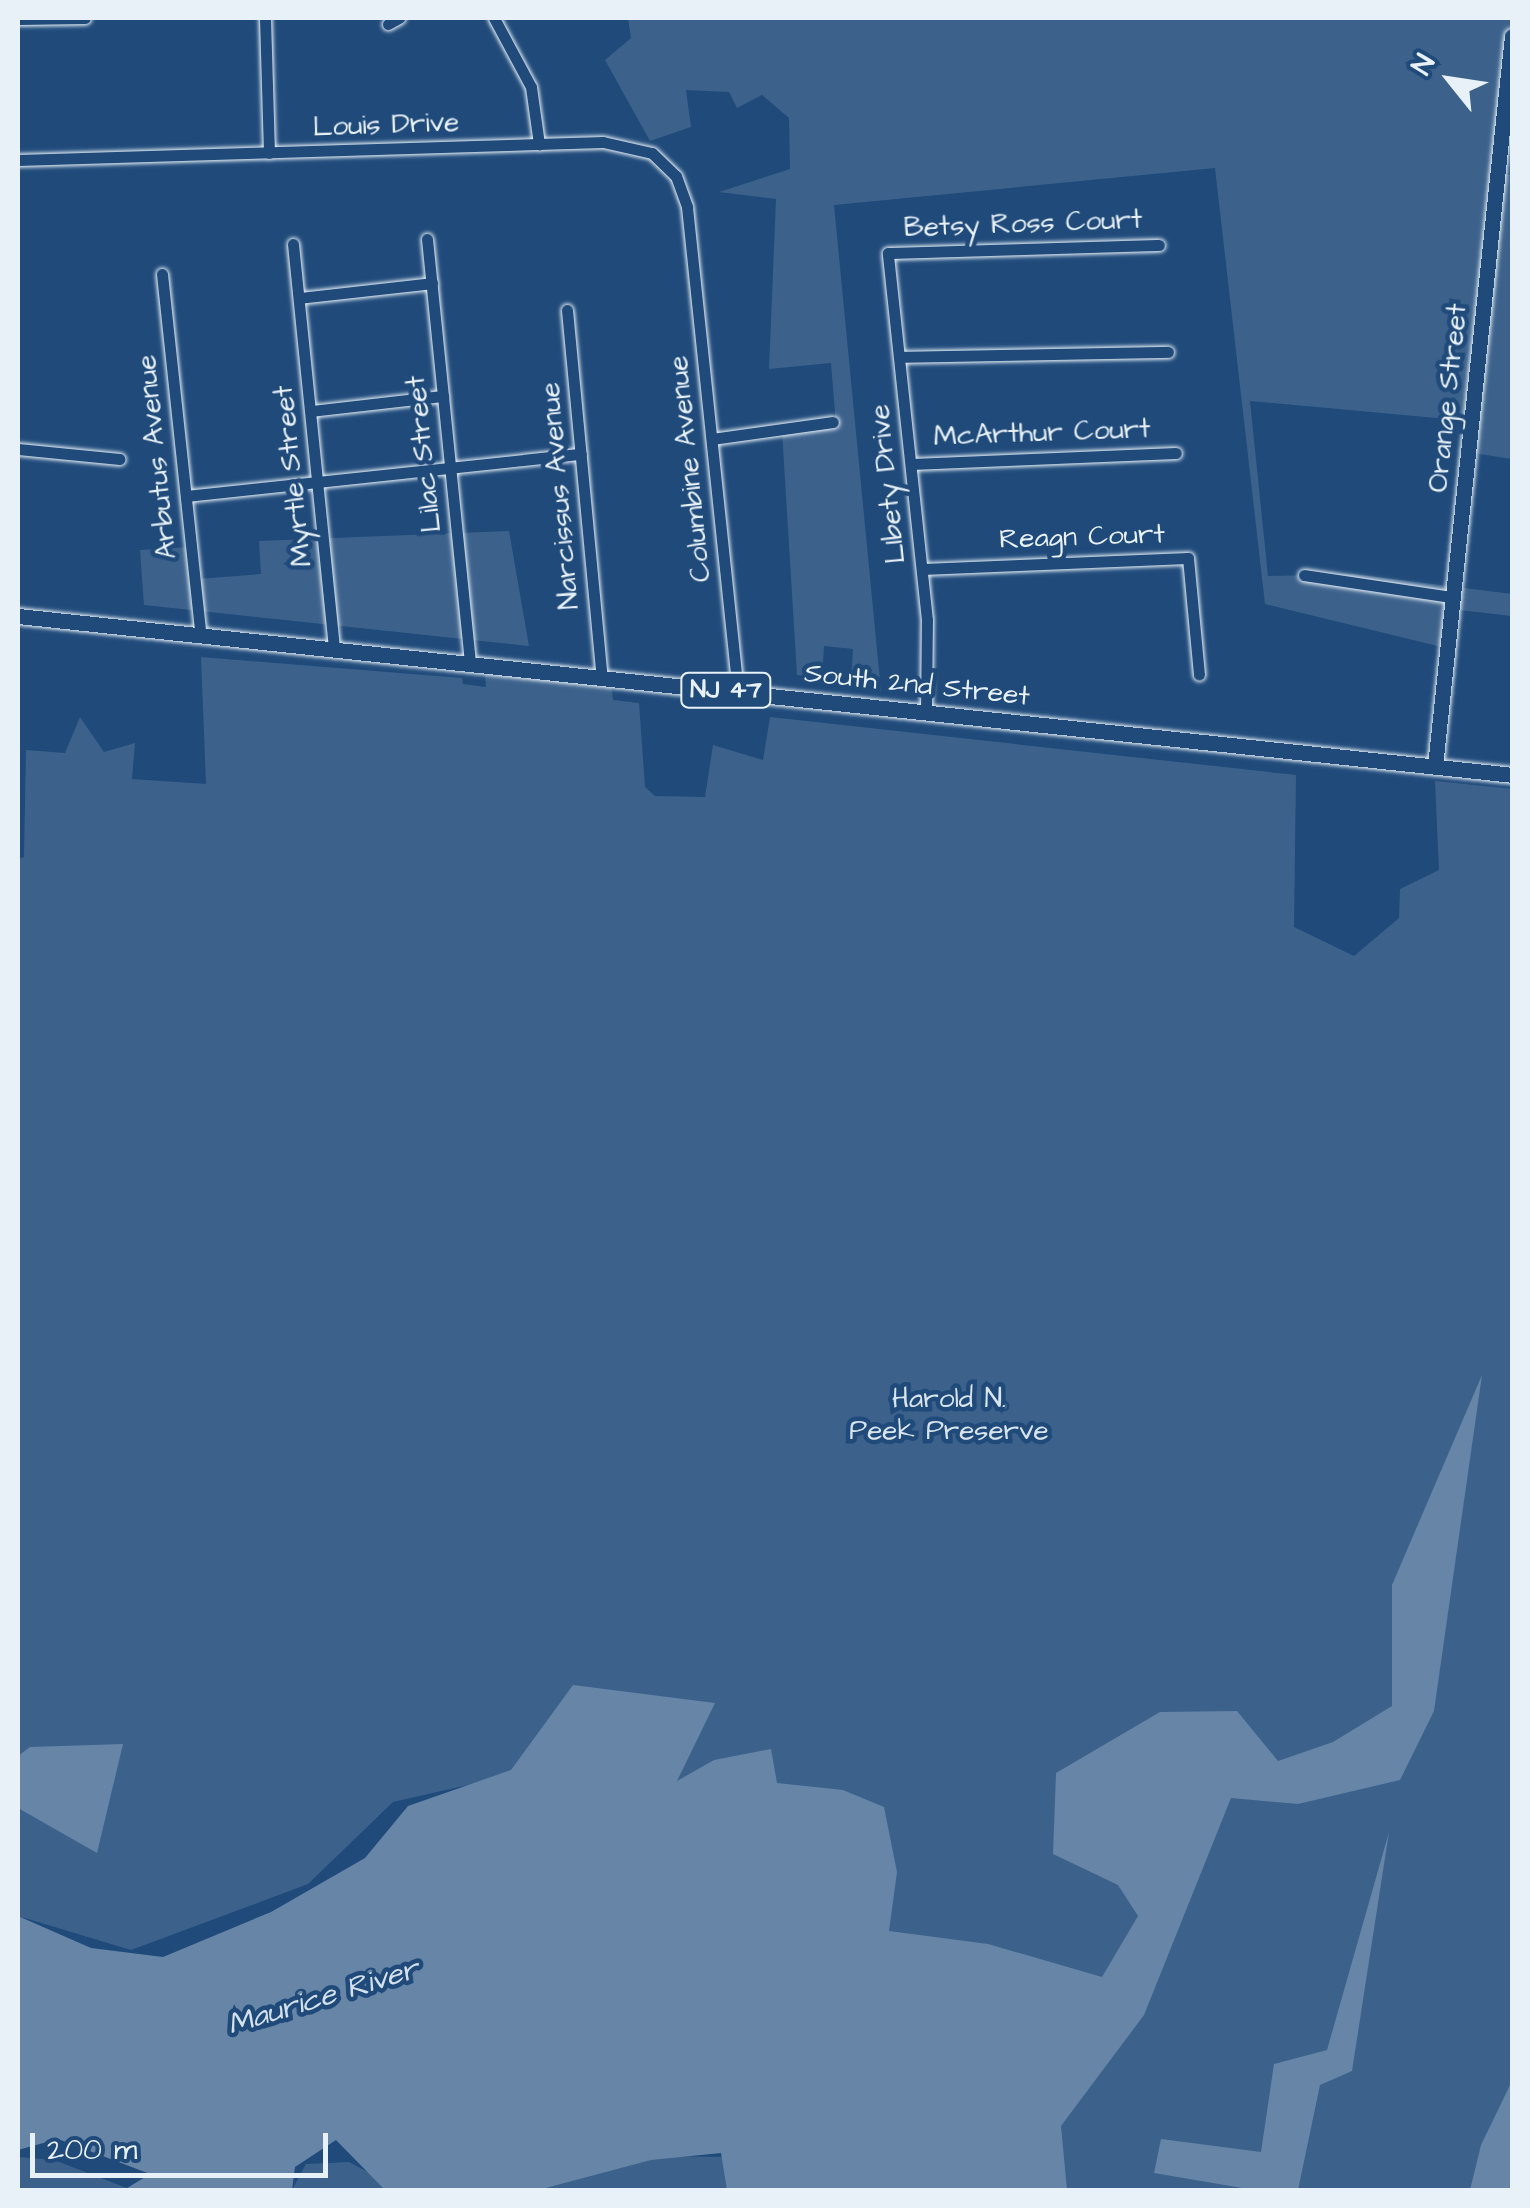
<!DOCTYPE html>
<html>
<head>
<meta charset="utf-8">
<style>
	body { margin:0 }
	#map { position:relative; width:1530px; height:2208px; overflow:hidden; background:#1f4a7a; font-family:"Architects Daughter",sans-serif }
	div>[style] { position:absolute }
	.green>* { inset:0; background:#3c628c }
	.water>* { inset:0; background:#6685a7 }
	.roads { filter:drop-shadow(0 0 2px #e8f1f8) drop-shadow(0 0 2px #e8f1f8) }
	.minor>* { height:11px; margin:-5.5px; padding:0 5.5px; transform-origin:5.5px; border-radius:5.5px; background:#1f4a7a }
	.major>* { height:15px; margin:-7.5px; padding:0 7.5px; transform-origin:7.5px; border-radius:7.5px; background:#1f4a7a }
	span { translate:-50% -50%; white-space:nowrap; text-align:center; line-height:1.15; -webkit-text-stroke:9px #1f4a7a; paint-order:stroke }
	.shield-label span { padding:2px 8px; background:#1f4a7a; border:2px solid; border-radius:8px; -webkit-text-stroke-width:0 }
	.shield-label { font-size:25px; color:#e8f1f8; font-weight:700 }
	.street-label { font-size:28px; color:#e8f1f8 }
	.park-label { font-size:28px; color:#d7e3ed }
	.water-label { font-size:30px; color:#d4e1ec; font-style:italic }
	.frame { position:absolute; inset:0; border:20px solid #e8f1f8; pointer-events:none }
	.north { position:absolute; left:1400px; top:30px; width:100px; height:100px; -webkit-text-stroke:8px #1f4a7a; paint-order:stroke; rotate:300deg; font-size:28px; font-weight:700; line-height:40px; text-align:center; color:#e8f1f8 }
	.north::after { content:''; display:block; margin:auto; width:35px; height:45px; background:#e8f1f8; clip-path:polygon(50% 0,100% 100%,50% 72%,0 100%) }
	.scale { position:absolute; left:30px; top:2133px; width:298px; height:45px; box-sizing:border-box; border:5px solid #e8f1f8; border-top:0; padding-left:12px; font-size:30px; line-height:35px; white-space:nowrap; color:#e8f1f8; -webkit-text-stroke:8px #1f4a7a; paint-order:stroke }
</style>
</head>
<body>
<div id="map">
	<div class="green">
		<i style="clip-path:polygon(628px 18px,1512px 18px,1498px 175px,1512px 175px,1512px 459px,1466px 452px,1469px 421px,1250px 401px,1268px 576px,1353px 574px,1512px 594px,1512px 616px,1450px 609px,1446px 648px,1265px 604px,1215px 168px,834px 205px,881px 691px,851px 681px,853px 649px,824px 646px,822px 678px,797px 675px,782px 431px,836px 425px,831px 363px,769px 369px,776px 199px,719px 192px,790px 169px,789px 118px,762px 95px,737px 108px,729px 92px,686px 90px,691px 127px,650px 141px,605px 60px,631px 38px)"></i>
		<i style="clip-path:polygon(509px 531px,529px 646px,144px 605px,140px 550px,191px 547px,197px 579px,261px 574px,259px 541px)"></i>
		<i style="clip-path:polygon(201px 657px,462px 678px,463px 684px,486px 687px,484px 663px,611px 678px,613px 700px,639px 703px,645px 787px,655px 796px,705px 797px,713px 745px,763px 760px,770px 717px,1296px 775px,1294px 927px,1354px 956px,1399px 918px,1400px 889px,1439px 870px,1435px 781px,1512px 789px,1512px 2190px,1048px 2190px,540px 1745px,497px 1785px,494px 1779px,393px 1802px,308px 1884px,131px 1950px,18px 1916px,18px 859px,24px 857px,26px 750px,65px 753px,80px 717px,104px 752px,135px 743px,132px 779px,206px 784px)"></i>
		<i style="clip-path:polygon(659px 2156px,729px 2157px,735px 2190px,517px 2190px)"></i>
		<i style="clip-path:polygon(18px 2157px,54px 2160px,132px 2190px,18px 2190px)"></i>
		<i style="clip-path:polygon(349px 2162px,402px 2190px,292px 2190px,306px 2164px)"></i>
	</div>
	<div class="water">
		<i style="clip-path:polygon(1482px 1375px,1434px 1711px,1400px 1780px,1298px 1804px,1231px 1798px,1144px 2015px,1061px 2126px,1067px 2190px,727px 2190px,721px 2153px,651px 2160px,538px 2190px,385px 2190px,336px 2140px,295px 2167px,292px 2190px,124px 2190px,150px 2174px,58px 2139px,18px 2150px,18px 1916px,91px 1948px,163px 1957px,271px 1912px,365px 1858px,408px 1806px,511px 1770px,573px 1685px,715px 1703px,677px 1781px,714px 1760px,771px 1749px,777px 1783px,843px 1790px,884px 1807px,897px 1872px,889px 1931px,988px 1944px,1102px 1977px,1138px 1916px,1118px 1885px,1053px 1854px,1056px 1773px,1160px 1712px,1237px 1711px,1278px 1761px,1333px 1742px,1392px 1706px,1392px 1585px)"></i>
		<i style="clip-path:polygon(123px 1744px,97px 1853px,18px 1808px,18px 1756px,30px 1747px)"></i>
		<i style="clip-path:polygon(1389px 1832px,1352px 2071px,1320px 2085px,1298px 2190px,1254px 2190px,1154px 2173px,1161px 2139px,1261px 2152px,1274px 2064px,1327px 2050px)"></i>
		<i style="clip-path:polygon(1512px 2081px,1512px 2190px,1470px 2190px,1481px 2145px)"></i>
	</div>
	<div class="roads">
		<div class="minor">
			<i style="left:265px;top:18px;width:135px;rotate:88.3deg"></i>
			<i style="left:494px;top:18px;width:78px;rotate:61.8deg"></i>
			<i style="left:531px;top:87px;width:58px;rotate:82deg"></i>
			<i style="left:18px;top:19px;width:67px;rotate:-0.9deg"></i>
			<i style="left:388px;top:24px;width:13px;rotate:-29deg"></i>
			<i style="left:18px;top:160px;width:585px;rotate:-1.76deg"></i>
			<i style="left:603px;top:142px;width:50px;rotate:12.7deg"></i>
			<i style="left:652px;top:153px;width:33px;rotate:44deg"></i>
			<i style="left:676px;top:176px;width:33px;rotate:70deg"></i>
			<i style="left:687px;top:207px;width:487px;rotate:84deg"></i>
			<i style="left:427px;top:239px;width:426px;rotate:84.2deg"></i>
			<i style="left:293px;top:244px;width:407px;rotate:84.2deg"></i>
			<i style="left:162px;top:274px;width:364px;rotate:83.9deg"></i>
			<i style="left:299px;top:298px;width:134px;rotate:-6.4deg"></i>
			<i style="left:567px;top:310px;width:369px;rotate:84.6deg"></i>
			<i style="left:899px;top:357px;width:269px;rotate:-1.1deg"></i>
			<i style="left:311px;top:411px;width:133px;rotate:-6.5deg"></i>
			<i style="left:712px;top:439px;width:122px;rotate:-8deg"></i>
			<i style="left:18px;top:449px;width:102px;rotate:5.6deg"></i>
			<i style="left:911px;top:464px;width:265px;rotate:-2.4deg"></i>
			<i style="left:186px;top:496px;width:397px;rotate:-6.1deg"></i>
			<i style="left:922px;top:569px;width:266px;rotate:-2.4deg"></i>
			<i style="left:1188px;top:558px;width:117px;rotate:84.6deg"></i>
			<i style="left:1304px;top:575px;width:150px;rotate:8.5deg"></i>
			<i style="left:926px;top:711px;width:91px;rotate:-89.4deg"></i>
			<i style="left:927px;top:620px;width:369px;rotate:-96.1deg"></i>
			<i style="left:888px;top:253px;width:271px;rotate:-1.7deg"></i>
		</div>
		<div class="major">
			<i style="left:18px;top:616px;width:1502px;rotate:6.07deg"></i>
			<i style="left:1435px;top:766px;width:734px;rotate:-83.98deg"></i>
		</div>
	</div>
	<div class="shield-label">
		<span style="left:726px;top:690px">NJ 47</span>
	</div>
	<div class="street-label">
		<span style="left:386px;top:125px;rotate:-2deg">Louis Drive</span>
		<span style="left:1023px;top:224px;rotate:-2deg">Betsy Ross Court</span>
		<span style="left:1448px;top:398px;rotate:-84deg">Orange Street</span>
		<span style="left:1042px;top:433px;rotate:-2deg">McArthur Court</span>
		<span style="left:424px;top:454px;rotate:-96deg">Lilac Street</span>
		<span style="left:157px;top:457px;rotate:-96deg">Arbutus Avenue</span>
		<span style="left:690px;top:469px;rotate:-96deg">Columbine Avenue</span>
		<span style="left:293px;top:476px;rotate:-96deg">Myrtle Street</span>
		<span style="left:888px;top:484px;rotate:-96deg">LIbety Drive</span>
		<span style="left:560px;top:496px;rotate:-95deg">Narcissus Avenue</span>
		<span style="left:1082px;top:537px;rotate:-2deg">Reagn Court</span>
		<span style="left:917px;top:685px;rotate:6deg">South 2nd Street</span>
	</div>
	<div class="park-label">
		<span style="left:949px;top:1415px">Harold N.<br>Peek Preserve</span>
	</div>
	<div class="water-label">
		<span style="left:323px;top:1997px;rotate:-17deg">Maurice River</span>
	</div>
	<div class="frame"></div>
	<div class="north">N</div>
	<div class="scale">200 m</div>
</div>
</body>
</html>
